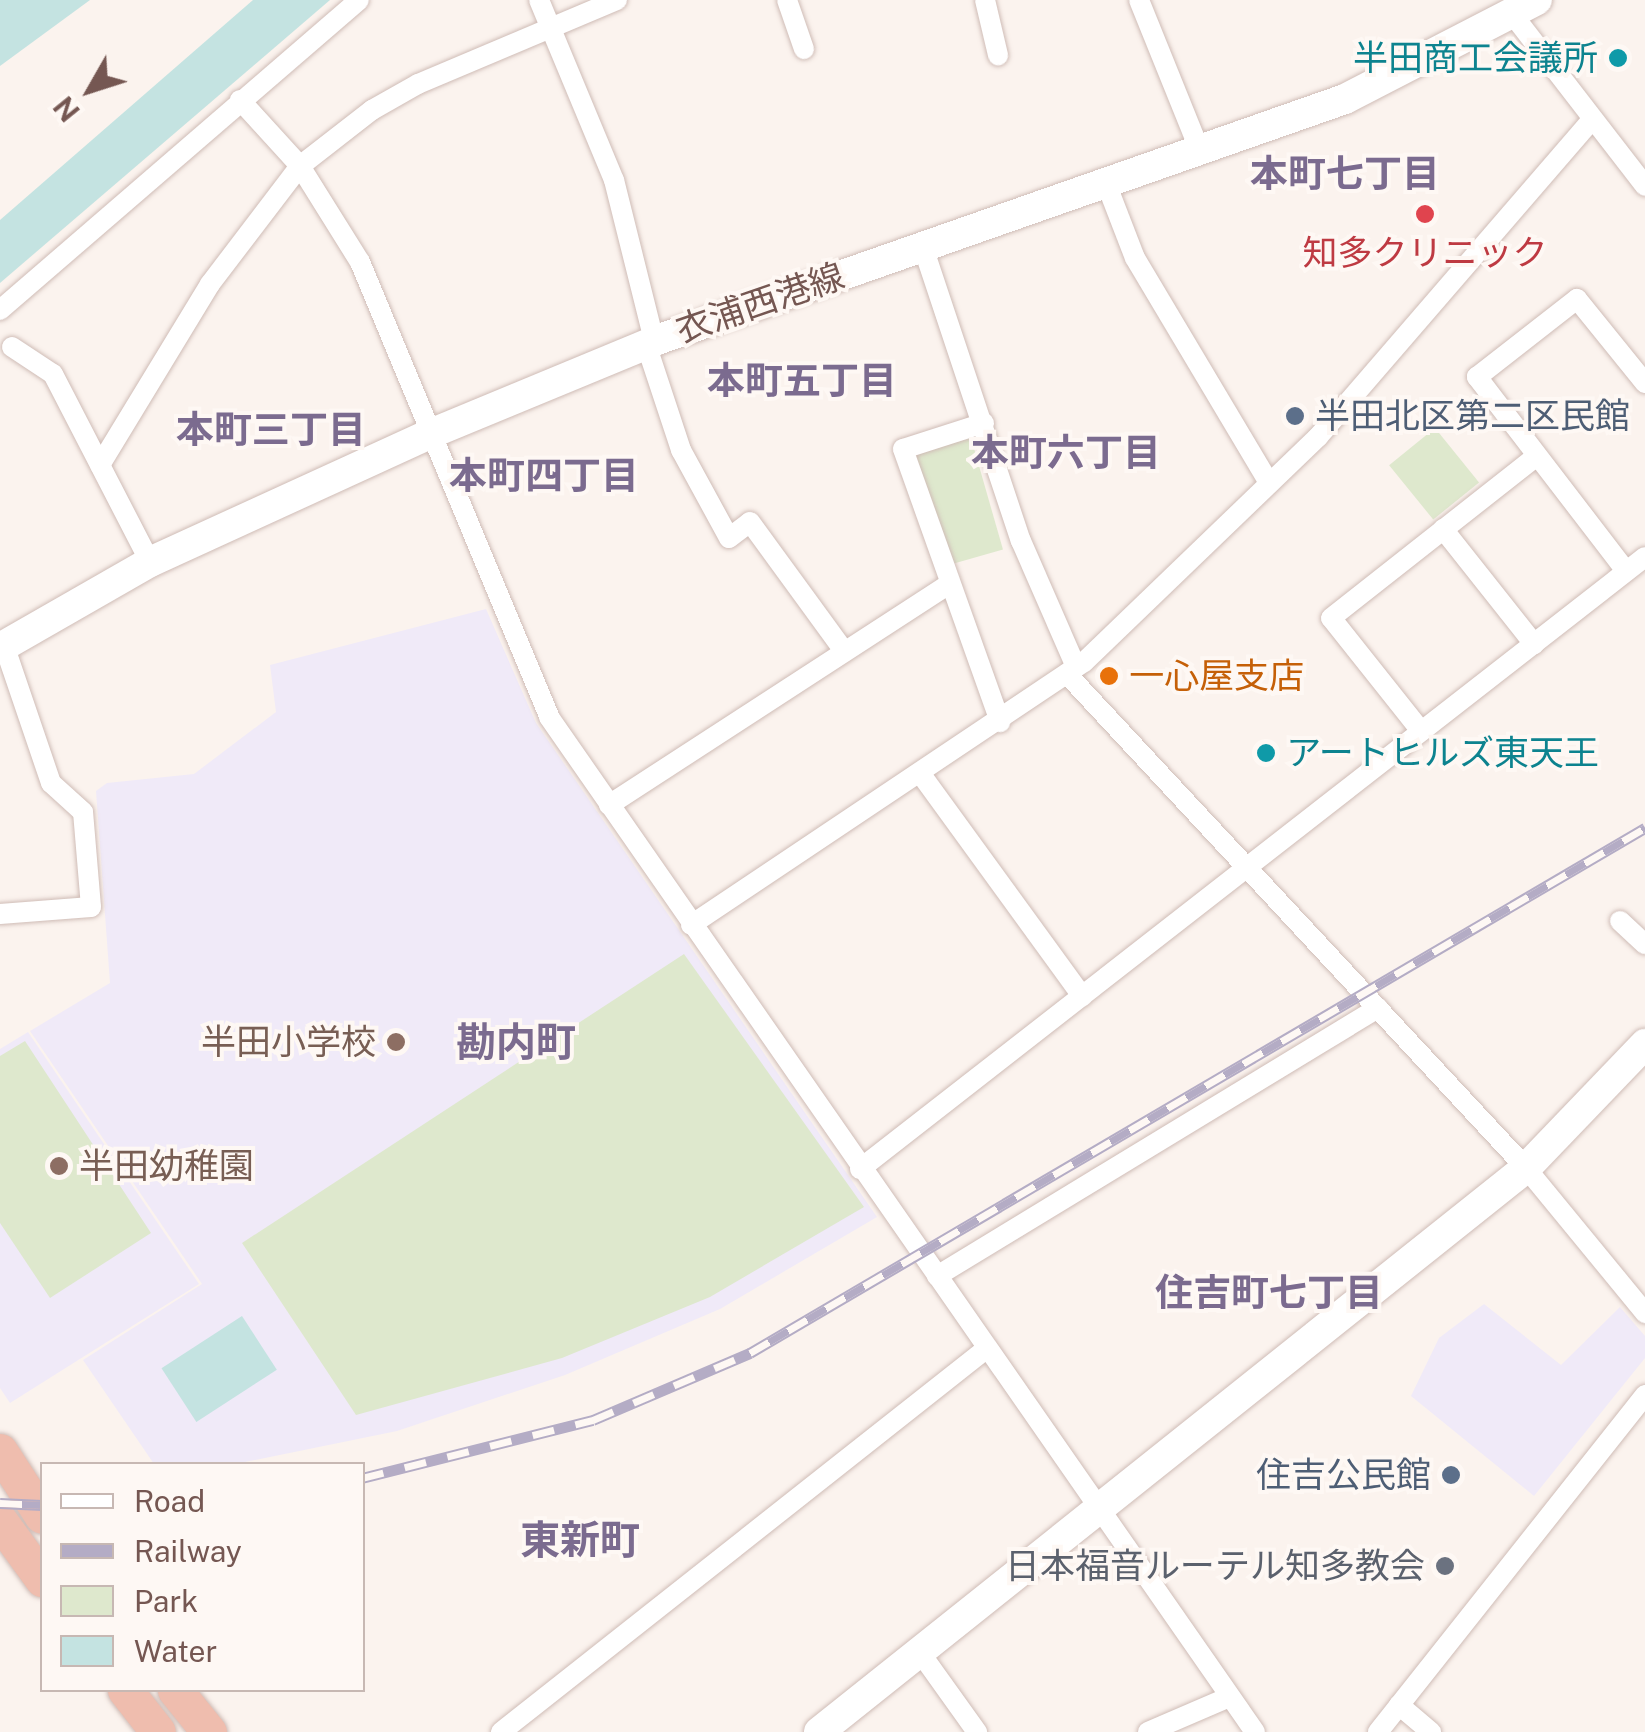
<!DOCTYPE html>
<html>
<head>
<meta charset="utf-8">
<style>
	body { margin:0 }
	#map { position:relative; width:1645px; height:1732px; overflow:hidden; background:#fbf3ee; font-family:"Public Sans","Noto Sans JP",sans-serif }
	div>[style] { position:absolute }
	.education>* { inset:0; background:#f0eaf8 }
	.green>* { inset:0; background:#dee8cd; transform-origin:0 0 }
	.water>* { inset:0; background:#c4e3e1; transform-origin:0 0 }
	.roads { filter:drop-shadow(0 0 2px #cfbcb6) drop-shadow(0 0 2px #cfbcb6) }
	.minor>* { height:20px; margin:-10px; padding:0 10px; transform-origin:10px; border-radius:10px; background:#fff }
	.secondary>* { height:30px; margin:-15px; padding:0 15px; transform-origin:15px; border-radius:15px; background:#fff }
	.trunk>* { height:35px; margin:-17.5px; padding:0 17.5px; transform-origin:17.5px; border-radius:17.5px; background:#efbdae }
	.rail>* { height:11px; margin-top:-5.5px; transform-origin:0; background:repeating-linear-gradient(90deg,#fef8f4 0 22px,#b4acc5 0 44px); box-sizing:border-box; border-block:2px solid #b4acc5 }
	.dots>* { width:28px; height:28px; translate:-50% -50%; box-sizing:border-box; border:5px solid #fef8f4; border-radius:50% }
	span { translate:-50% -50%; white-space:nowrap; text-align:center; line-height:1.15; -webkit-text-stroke:8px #fef8f4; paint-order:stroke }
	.culture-label { font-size:35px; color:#0d838f }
	.right { translate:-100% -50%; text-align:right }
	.left { translate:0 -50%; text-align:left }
	.health-label { font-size:35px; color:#be3a42 }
	.street-label { font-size:35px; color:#755752 }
	.service-label { font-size:35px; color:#4e5e75 }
	.food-label { font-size:35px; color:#c56008 }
	.education-label { font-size:35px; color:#785e54 }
	.worship-label { font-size:35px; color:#5b616d }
	.neighbourhood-label { font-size:38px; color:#7b6b8f; font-weight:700 }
	.quarter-label { font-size:40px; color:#7b6b8f; font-weight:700 }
	.legend { position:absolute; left:40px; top:1462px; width:325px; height:230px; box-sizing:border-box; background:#fef8f4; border:2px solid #c7b8b3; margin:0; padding:12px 18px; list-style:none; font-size:30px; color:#755752 }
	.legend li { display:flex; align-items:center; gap:20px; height:50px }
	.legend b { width:50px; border:2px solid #c7b8b3 }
	.north { position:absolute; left:40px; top:40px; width:100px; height:100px; -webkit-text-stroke:8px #fef8f4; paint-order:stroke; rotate:231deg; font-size:28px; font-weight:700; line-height:40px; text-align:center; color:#755752 }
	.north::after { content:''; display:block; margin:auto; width:35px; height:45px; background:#755752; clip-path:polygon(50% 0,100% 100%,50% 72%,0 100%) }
</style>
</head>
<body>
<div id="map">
	<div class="education">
		<i style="clip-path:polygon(486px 609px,536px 723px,877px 1217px,720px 1309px,565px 1375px,397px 1431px,235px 1464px,154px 1464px,83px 1360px,202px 1284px,30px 1031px,110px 983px,96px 791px,107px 783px,194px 774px,276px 712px,270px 665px)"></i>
		<i style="clip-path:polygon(28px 1032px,199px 1284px,10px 1403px,0 1388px,0 1049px)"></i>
		<i style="clip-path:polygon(1484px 1304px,1561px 1365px,1620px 1307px,1645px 1336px,1645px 1358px,1534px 1496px,1411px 1396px,1439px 1338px)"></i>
	</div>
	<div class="green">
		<i style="left:1435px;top:428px;width:70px;height:59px;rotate:51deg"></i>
		<i style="left:971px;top:438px;width:116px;height:61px;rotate:74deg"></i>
		<i style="clip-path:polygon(684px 954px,864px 1207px,710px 1297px,562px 1358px,356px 1415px,242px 1243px)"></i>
		<i style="clip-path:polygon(25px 1041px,151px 1233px,50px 1298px,0 1223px,0 1056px)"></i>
	</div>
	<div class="water">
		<i style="clip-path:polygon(0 0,90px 0,0 66px)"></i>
		<i style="clip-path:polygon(253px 0,330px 0,0 283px,0 220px)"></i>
		<i style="left:242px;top:1316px;width:64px;height:96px;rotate:57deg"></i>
	</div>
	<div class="roads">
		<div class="minor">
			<i style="left:539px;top:0;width:195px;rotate:67.4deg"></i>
			<i style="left:614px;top:180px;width:166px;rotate:76deg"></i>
			<i style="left:787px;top:0;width:52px;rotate:70.9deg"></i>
			<i style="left:985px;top:0;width:57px;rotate:76.7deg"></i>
			<i style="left:1139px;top:0;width:163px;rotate:68deg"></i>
			<i style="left:1513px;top:15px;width:216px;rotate:52.3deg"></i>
			<i style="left:240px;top:100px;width:89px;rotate:47.7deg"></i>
			<i style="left:300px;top:166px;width:113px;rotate:58deg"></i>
			<i style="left:360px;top:262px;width:493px;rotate:67.4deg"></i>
			<i style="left:549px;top:717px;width:1236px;rotate:55.18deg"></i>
			<i style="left:1106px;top:183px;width:80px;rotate:68.9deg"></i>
			<i style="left:1135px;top:258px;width:262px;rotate:59.2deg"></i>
			<i style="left:923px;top:247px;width:310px;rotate:71.6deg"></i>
			<i style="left:1021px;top:541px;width:137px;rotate:66.4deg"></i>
			<i style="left:0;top:310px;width:474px;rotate:-40.8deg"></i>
			<i style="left:646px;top:344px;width:112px;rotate:71.7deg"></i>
			<i style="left:681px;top:450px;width:100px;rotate:61.4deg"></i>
			<i style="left:729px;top:538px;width:26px;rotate:-37deg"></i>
			<i style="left:750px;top:522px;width:160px;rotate:53.9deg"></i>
			<i style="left:12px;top:347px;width:49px;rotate:33.4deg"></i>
			<i style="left:53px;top:374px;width:212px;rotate:62.7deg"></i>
			<i style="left:984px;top:423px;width:85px;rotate:162.2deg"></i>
			<i style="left:903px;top:449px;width:290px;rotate:70.4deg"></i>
			<i style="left:100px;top:465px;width:212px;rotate:-58.7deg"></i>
			<i style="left:210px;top:284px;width:148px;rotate:-52.7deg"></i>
			<i style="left:300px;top:166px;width:91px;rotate:-37.9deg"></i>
			<i style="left:372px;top:110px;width:53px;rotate:-29.5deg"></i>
			<i style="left:418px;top:84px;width:216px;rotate:-22.9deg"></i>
			<i style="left:1443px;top:529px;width:147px;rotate:51.6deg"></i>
			<i style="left:1626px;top:571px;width:245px;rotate:-127.5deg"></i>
			<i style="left:1477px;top:377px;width:127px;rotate:-38deg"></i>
			<i style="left:1577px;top:299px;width:108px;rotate:51deg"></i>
			<i style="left:1067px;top:674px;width:674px;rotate:47.1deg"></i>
			<i style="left:1526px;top:1168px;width:188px;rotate:50.6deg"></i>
			<i style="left:1421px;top:731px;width:144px;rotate:-128.5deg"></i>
			<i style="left:1331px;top:618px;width:262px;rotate:-38.2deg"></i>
			<i style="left:920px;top:773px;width:276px;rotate:54deg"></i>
			<i style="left:609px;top:805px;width:404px;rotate:-33deg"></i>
			<i style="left:0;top:914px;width:91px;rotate:-4.4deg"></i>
			<i style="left:91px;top:907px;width:95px;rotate:-94.8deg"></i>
			<i style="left:83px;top:812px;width:43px;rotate:-137.8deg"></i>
			<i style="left:51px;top:783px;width:146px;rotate:-108.8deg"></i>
			<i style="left:1620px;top:921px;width:34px;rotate:43deg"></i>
			<i style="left:691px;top:925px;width:473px;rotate:-33.8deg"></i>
			<i style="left:1084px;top:662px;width:325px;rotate:-43.9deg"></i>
			<i style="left:1318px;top:437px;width:419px;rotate:-49.2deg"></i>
			<i style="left:860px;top:1169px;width:995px;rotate:-37.94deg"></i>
			<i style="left:937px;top:1276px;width:516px;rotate:-31.29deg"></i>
			<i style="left:919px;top:1651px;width:100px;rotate:54.4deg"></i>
			<i style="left:1399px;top:1705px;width:42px;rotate:40.2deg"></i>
			<i style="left:501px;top:1732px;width:618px;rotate:-38.3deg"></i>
			<i style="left:1148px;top:1732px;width:86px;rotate:-23.3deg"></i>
			<i style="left:1378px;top:1732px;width:430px;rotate:-51.6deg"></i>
		</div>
		<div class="secondary">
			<i style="left:0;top:648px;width:173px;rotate:-29.8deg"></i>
			<i style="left:150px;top:562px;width:308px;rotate:-24.6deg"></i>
			<i style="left:430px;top:434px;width:243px;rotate:-22.5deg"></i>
			<i style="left:654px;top:341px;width:732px;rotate:-19.3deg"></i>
			<i style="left:1345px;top:99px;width:216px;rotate:-27.3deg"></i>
			<i style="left:819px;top:1732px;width:904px;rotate:-38.58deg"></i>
			<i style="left:1526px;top:1168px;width:172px;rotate:-46.2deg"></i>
		</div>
		<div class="trunk">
			<i style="left:0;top:1451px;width:77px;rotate:57.1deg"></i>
			<i style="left:0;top:1521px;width:72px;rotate:54.1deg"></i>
			<i style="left:125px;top:1690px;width:53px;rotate:51.8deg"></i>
			<i style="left:175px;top:1690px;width:54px;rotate:51deg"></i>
		</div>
	</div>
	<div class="rail">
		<i style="left:362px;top:1478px;width:238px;rotate:-14.1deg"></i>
		<i style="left:593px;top:1420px;width:171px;rotate:-23.1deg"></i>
		<i style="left:750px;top:1353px;width:1038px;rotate:-30.4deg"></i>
		<i style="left:0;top:1503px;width:42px;rotate:2.7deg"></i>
	</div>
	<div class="dots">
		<i style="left:1618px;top:58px;background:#0f9aa8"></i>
		<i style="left:1425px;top:214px;background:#e0444e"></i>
		<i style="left:1295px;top:416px;background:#5c6f8a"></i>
		<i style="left:1109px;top:676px;background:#e8710a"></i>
		<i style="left:1266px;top:753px;background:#0f9aa8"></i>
		<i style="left:396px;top:1042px;background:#8d6e63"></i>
		<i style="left:59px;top:1166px;background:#8d6e63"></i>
		<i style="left:1451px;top:1475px;background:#5c6f8a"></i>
		<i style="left:1445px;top:1566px;background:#6b7280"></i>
	</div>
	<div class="culture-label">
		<span class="right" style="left:1598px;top:58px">半田商工会議所</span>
		<span class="left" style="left:1286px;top:753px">アートヒルズ東天王</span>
	</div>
	<div class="health-label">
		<span style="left:1425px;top:253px">知多クリニック</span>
	</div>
	<div class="street-label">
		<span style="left:760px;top:303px;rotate:-19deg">衣浦西港線</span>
	</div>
	<div class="service-label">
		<span class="left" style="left:1315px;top:416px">半田北区第二区民館</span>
		<span class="right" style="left:1431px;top:1475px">住吉公民館</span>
	</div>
	<div class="food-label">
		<span class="left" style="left:1129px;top:676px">一心屋支店</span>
	</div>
	<div class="education-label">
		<span class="right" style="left:376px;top:1042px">半田小学校</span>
		<span class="left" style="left:79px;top:1166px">半田幼稚園</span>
	</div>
	<div class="worship-label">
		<span class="right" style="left:1425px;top:1566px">日本福音ルーテル知多教会</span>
	</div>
	<div class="neighbourhood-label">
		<span style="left:1345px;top:174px">本町七丁目</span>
		<span style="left:802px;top:381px">本町五丁目</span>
		<span style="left:271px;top:430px">本町三丁目</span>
		<span style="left:1066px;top:453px">本町六丁目</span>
		<span style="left:544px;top:476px">本町四丁目</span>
		<span style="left:1269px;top:1293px">住吉町七丁目</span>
	</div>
	<div class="quarter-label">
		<span style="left:516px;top:1042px">勘内町</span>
		<span style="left:580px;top:1540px">東新町</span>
	</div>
	<ul class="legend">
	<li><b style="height:12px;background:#fff"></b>Road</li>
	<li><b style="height:12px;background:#b4acc5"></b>Railway</li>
	<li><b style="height:28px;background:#dee8cd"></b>Park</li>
	<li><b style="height:28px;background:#c4e3e1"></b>Water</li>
	</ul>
	<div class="north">N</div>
</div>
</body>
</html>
